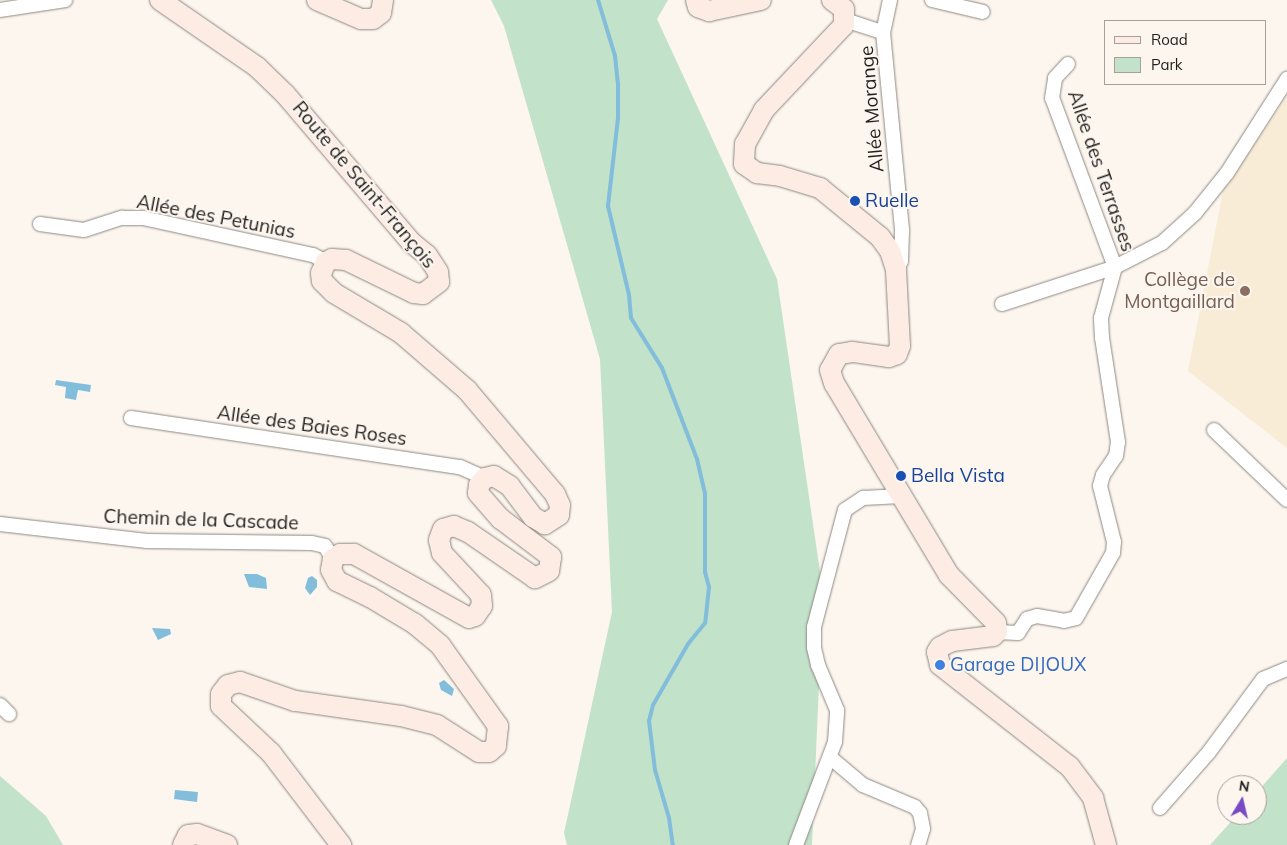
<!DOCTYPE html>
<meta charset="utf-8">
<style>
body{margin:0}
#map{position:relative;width:1287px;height:845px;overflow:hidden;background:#fcf6ef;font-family:Mulish,sans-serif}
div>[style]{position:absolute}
.education>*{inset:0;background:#f8ecd7}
.green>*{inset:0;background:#c2e2c9}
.water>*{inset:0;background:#82bddb}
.stream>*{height:4px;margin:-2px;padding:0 2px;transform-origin:2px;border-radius:2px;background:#82bddb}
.roads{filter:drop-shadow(0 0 1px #8d8881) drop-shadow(0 0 1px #8d8881)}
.street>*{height:14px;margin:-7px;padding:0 7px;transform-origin:7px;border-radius:7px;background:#fff}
.secondary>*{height:20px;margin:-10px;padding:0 10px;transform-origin:10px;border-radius:10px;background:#fdece4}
.dots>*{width:14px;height:14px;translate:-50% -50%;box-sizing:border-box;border:2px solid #fcf6ef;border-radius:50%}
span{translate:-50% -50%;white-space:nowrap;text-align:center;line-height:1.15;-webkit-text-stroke:4px #fcf6ef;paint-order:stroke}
.street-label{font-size:19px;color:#211f1c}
.transit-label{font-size:19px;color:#164399}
.left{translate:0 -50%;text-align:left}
.education-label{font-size:19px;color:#785e54}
.right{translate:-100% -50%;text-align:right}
.shop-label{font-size:19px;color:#366cbe}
.legend{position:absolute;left:1104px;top:20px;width:162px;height:65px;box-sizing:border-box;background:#fcf6ef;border:1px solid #a4a09b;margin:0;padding:6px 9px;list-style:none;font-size:15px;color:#211f1c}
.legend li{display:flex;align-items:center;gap:10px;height:25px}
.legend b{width:25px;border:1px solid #a4a09b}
.north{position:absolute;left:1217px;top:775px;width:50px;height:50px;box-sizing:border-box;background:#fcf6ef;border:1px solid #a4a09b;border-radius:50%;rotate:9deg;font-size:14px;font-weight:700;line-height:20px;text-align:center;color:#211f1c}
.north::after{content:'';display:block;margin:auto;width:18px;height:22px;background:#764bc3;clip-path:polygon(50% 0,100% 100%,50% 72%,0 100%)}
</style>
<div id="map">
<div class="education">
<i style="clip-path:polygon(1287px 96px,1287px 448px,1188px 371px,1223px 191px)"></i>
</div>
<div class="green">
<i style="clip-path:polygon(491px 0,668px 0,657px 19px,777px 279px,823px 592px,812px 845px,567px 845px,564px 833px,612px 612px,600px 359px,504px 26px)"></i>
<i style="clip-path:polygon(1287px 758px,1287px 845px,1210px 845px,1237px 815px,1257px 815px,1257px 792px)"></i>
<i style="clip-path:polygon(0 776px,46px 816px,63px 845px,0 845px)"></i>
</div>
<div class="water">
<i style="clip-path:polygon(56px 380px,91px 385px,90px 392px,78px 390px,76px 400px,65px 398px,66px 387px,55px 385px)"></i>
<i style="clip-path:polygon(244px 574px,257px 574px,266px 578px,267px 589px,249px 587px)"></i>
<i style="clip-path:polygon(312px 576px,317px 580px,317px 587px,310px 595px,305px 588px,308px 578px)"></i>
<i style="clip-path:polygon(152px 628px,170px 629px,171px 634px,158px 640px)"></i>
<i style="clip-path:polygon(444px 680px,454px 689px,452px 696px,441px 690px,439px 683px)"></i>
<i style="clip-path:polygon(175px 790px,198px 792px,197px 802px,174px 799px)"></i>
</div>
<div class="stream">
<i style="left:598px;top:0;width:59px;rotate:73.1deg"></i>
<i style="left:615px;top:56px;width:27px;rotate:84deg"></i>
<i style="left:618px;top:83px;width:35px;rotate:90deg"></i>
<i style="left:618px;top:118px;width:89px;rotate:96.5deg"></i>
<i style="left:608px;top:206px;width:91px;rotate:76.7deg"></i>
<i style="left:629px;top:295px;width:23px;rotate:85deg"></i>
<i style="left:631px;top:318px;width:59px;rotate:58.2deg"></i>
<i style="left:662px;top:368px;width:97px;rotate:69deg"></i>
<i style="left:697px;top:459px;width:35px;rotate:77deg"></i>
<i style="left:705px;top:493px;width:79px;rotate:90deg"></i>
<i style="left:705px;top:572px;width:16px;rotate:75deg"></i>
<i style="left:709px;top:587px;width:36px;rotate:96deg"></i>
<i style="left:705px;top:623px;width:27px;rotate:129deg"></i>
<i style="left:688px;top:644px;width:70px;rotate:119.8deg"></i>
<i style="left:653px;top:705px;width:16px;rotate:104deg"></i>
<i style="left:649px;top:721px;width:49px;rotate:83deg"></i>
<i style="left:655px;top:770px;width:50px;rotate:73.7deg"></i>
<i style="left:669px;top:818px;width:27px;rotate:82deg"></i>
</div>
<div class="roads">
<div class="street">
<i style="left:890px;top:0;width:33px;rotate:102deg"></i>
<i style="left:883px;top:32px;width:200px;rotate:84.5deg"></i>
<i style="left:902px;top:231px;width:30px;rotate:92deg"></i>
<i style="left:901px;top:261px;width:10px;rotate:119deg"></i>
<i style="left:932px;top:0;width:52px;rotate:13.2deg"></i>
<i style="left:0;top:10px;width:66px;rotate:-8.7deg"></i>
<i style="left:845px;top:20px;width:40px;rotate:18deg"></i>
<i style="left:40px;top:224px;width:44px;rotate:7.8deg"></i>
<i style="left:84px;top:230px;width:40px;rotate:-18deg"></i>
<i style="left:122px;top:218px;width:21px"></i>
<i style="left:143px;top:218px;width:174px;rotate:12.3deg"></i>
<i style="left:313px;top:255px;width:15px;rotate:28deg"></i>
<i style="left:1002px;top:304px;width:119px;rotate:-18.1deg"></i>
<i style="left:1115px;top:267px;width:53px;rotate:-27.1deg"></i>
<i style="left:1162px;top:243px;width:45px;rotate:-42.3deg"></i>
<i style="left:1195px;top:213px;width:51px;rotate:-51.3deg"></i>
<i style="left:1227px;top:173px;width:112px;rotate:-57.4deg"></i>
<i style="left:131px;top:418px;width:333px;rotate:8.5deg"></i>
<i style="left:460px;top:467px;width:27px;rotate:24deg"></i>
<i style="left:1214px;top:430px;width:101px;rotate:43.8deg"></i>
<i style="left:0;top:524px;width:148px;rotate:6.6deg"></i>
<i style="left:147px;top:541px;width:165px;rotate:0.7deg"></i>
<i style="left:312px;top:543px;width:13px;rotate:13deg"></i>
<i style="left:325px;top:546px;width:15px;rotate:58deg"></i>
<i style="left:997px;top:632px;width:21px;rotate:3deg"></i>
<i style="left:1018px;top:633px;width:17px;rotate:-57deg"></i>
<i style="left:1027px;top:619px;width:10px;rotate:-17deg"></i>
<i style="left:1037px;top:616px;width:27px;rotate:10deg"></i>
<i style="left:1064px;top:621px;width:12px;rotate:-14deg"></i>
<i style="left:1076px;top:618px;width:75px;rotate:-60.4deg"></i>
<i style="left:1113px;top:553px;width:11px;rotate:-85deg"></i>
<i style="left:1114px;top:542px;width:58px;rotate:-104deg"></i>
<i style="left:1100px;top:486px;width:11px;rotate:-75deg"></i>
<i style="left:1103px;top:475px;width:23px;rotate:-56deg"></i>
<i style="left:1116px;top:456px;width:14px;rotate:-82deg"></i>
<i style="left:1118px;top:442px;width:105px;rotate:-98.7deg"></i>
<i style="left:1102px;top:338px;width:20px;rotate:-93deg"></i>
<i style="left:1101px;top:318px;width:53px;rotate:-74.6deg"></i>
<i style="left:1115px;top:267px;width:180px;rotate:-110.4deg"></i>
<i style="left:1052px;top:98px;width:20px;rotate:-81deg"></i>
<i style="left:1055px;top:78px;width:19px;rotate:-47deg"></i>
<i style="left:0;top:705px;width:13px;rotate:45deg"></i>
<i style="left:831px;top:758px;width:42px;rotate:40.2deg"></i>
<i style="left:863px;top:785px;width:56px;rotate:22.9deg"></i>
<i style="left:915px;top:807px;width:8px;rotate:50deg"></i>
<i style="left:920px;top:813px;width:16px;rotate:79deg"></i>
<i style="left:923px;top:829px;width:17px;rotate:107deg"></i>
<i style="left:1160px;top:808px;width:74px;rotate:-48.8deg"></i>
<i style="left:1209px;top:752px;width:91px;rotate:-53.5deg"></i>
<i style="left:1263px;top:679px;width:26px;rotate:-23deg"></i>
<i style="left:796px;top:845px;width:110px;rotate:-69.3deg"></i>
<i style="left:835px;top:742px;width:32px;rotate:-86deg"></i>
<i style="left:837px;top:710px;width:49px;rotate:-112.9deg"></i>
<i style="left:818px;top:665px;width:18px;rotate:-103deg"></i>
<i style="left:814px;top:647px;width:20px;rotate:-90deg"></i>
<i style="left:814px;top:627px;width:121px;rotate:-75.2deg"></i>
<i style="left:845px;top:510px;width:22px;rotate:-34deg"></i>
<i style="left:863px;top:498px;width:38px;rotate:-3deg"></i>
</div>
<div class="secondary">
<i style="left:160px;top:0;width:118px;rotate:34.6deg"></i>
<i style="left:257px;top:67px;width:39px;rotate:44deg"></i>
<i style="left:285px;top:94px;width:196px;rotate:49.6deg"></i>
<i style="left:412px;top:243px;width:19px;rotate:39deg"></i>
<i style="left:427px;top:255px;width:20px;rotate:57deg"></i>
<i style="left:438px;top:272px;width:10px;rotate:84deg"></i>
<i style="left:439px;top:282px;width:20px;rotate:143deg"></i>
<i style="left:423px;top:294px;width:9px;rotate:-174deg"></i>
<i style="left:414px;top:293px;width:76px;rotate:-154.1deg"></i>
<i style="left:346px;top:260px;width:14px;rotate:-176deg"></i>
<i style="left:332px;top:259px;width:7px;rotate:153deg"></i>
<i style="left:326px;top:262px;width:12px;rotate:114deg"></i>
<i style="left:321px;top:273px;width:8px;rotate:83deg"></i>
<i style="left:322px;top:281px;width:17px;rotate:45deg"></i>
<i style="left:334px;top:293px;width:78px;rotate:30.8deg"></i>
<i style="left:401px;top:333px;width:87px;rotate:40.8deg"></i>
<i style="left:467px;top:390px;width:136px;rotate:49.8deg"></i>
<i style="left:555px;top:494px;width:12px;rotate:66deg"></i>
<i style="left:560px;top:505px;width:10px;rotate:96deg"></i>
<i style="left:559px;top:515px;width:17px;rotate:147deg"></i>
<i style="left:545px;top:524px;width:14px;rotate:-150deg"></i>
<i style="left:533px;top:517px;width:39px;rotate:-127deg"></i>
<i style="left:510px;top:486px;width:19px;rotate:-148deg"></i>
<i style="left:494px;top:476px;width:9px;rotate:167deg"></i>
<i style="left:485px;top:478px;width:9px;rotate:131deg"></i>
<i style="left:479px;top:485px;width:8px;rotate:97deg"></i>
<i style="left:478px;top:493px;width:35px;rotate:49deg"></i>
<i style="left:501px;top:519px;width:63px;rotate:37.2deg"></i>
<i style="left:551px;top:557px;width:14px;rotate:98deg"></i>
<i style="left:549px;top:571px;width:16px;rotate:153deg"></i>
<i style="left:535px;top:578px;width:81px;rotate:-145.5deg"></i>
<i style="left:468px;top:532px;width:15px;rotate:-157deg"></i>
<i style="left:454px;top:526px;width:11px;rotate:165deg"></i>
<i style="left:443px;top:529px;width:12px;rotate:110deg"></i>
<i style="left:439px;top:540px;width:13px;rotate:77deg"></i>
<i style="left:442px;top:553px;width:57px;rotate:47.1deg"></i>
<i style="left:481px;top:595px;width:11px;rotate:85deg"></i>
<i style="left:482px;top:606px;width:12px;rotate:125deg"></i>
<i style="left:475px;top:616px;width:6px;rotate:162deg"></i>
<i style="left:469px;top:618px;width:132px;rotate:-150.9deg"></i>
<i style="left:354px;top:554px;width:14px;rotate:180deg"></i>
<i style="left:340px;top:554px;width:9px;rotate:144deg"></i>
<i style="left:333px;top:559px;width:11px;rotate:100deg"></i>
<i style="left:331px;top:570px;width:13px;rotate:61deg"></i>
<i style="left:337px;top:581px;width:37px;rotate:26deg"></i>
<i style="left:370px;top:597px;width:52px;rotate:31deg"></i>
<i style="left:415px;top:624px;width:33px;rotate:40deg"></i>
<i style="left:440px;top:645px;width:100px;rotate:54.4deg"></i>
<i style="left:498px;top:726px;width:20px;rotate:96deg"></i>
<i style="left:496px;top:746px;width:9px;rotate:139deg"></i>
<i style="left:489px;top:752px;width:10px;rotate:180deg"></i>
<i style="left:479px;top:752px;width:50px;rotate:-147.3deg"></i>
<i style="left:437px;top:725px;width:37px;rotate:-166deg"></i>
<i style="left:401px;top:716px;width:107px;rotate:-171.9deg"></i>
<i style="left:295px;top:701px;width:58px;rotate:-160.9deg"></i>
<i style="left:240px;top:682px;width:12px;rotate:166deg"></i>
<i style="left:228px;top:685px;width:11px;rotate:128deg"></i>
<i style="left:221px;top:694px;width:12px;rotate:90deg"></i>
<i style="left:221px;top:706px;width:69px;rotate:43.2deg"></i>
<i style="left:271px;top:753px;width:116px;rotate:52.7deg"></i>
<i style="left:317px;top:0;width:48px;rotate:23.4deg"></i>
<i style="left:361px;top:19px;width:12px"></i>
<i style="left:373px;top:19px;width:10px;rotate:-37deg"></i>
<i style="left:381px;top:13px;width:13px;rotate:-81deg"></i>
<i style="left:696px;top:0;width:7px;rotate:74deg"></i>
<i style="left:698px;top:7px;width:12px;rotate:20deg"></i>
<i style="left:709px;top:11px;width:53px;rotate:-11.9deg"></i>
<i style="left:832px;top:0;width:15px;rotate:37deg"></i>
<i style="left:844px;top:9px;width:16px;rotate:90deg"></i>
<i style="left:844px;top:25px;width:117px;rotate:133.3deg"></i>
<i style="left:764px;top:110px;width:39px;rotate:119deg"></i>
<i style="left:745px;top:144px;width:20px;rotate:93deg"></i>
<i style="left:744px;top:164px;width:16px;rotate:35deg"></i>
<i style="left:757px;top:173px;width:23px;rotate:7deg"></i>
<i style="left:780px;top:176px;width:42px;rotate:16.7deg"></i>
<i style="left:820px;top:188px;width:77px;rotate:39.2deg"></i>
<i style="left:880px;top:237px;width:17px;rotate:54deg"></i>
<i style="left:890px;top:251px;width:20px;rotate:72deg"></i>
<i style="left:896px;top:270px;width:76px;rotate:87deg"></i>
<i style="left:900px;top:346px;width:9px;rotate:111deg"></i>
<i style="left:897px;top:354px;width:9px;rotate:159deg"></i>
<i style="left:889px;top:357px;width:37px;rotate:-172deg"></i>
<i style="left:852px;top:352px;width:13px;rotate:171deg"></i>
<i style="left:839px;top:354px;width:18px;rotate:119deg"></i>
<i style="left:830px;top:370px;width:14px;rotate:73deg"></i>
<i style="left:834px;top:383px;width:224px;rotate:59.1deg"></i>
<i style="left:949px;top:575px;width:67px;rotate:45.6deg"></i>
<i style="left:996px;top:623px;width:9px;rotate:84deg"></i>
<i style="left:997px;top:632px;width:6px;rotate:135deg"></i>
<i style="left:993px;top:636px;width:41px;rotate:173deg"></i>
<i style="left:952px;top:641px;width:13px;rotate:153deg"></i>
<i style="left:940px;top:647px;width:6px;rotate:121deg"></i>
<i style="left:937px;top:652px;width:13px;rotate:77deg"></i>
<i style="left:940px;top:665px;width:165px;rotate:38.1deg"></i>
<i style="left:1070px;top:767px;width:39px;rotate:53deg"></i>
<i style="left:1093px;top:798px;width:49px;rotate:74.5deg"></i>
<i style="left:183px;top:845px;width:11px;rotate:-63deg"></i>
<i style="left:188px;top:835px;width:9px;rotate:-6deg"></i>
<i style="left:197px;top:834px;width:32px;rotate:20deg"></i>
</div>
</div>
<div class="dots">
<i style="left:855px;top:201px;background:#1a4fb4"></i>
<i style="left:1245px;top:291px;background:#8d6e63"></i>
<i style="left:901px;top:476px;background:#1a4fb4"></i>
<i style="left:940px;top:665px;background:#3f7fe0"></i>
</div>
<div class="street-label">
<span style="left:872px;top:109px;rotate:-95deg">Allée Morange</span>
<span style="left:1101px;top:171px;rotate:71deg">Allée des Terrasses</span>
<span style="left:364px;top:185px;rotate:50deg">Route de Saint-François</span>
<span style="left:216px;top:217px;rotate:11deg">Allée des Petunias</span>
<span style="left:312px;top:426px;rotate:8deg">Allée des Baies Roses</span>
<span style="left:201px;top:520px;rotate:2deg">Chemin de la Cascade</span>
</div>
<div class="transit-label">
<span class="left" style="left:865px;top:201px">Ruelle</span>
<span class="left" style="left:911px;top:476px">Bella Vista</span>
</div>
<div class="education-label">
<span class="right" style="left:1235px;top:291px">Collège de<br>Montgaillard</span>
</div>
<div class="shop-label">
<span class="left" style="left:950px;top:665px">Garage DIJOUX</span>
</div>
<ul class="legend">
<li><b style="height:6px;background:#fdece4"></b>Road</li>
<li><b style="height:14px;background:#c2e2c9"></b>Park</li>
</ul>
<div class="north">N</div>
</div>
